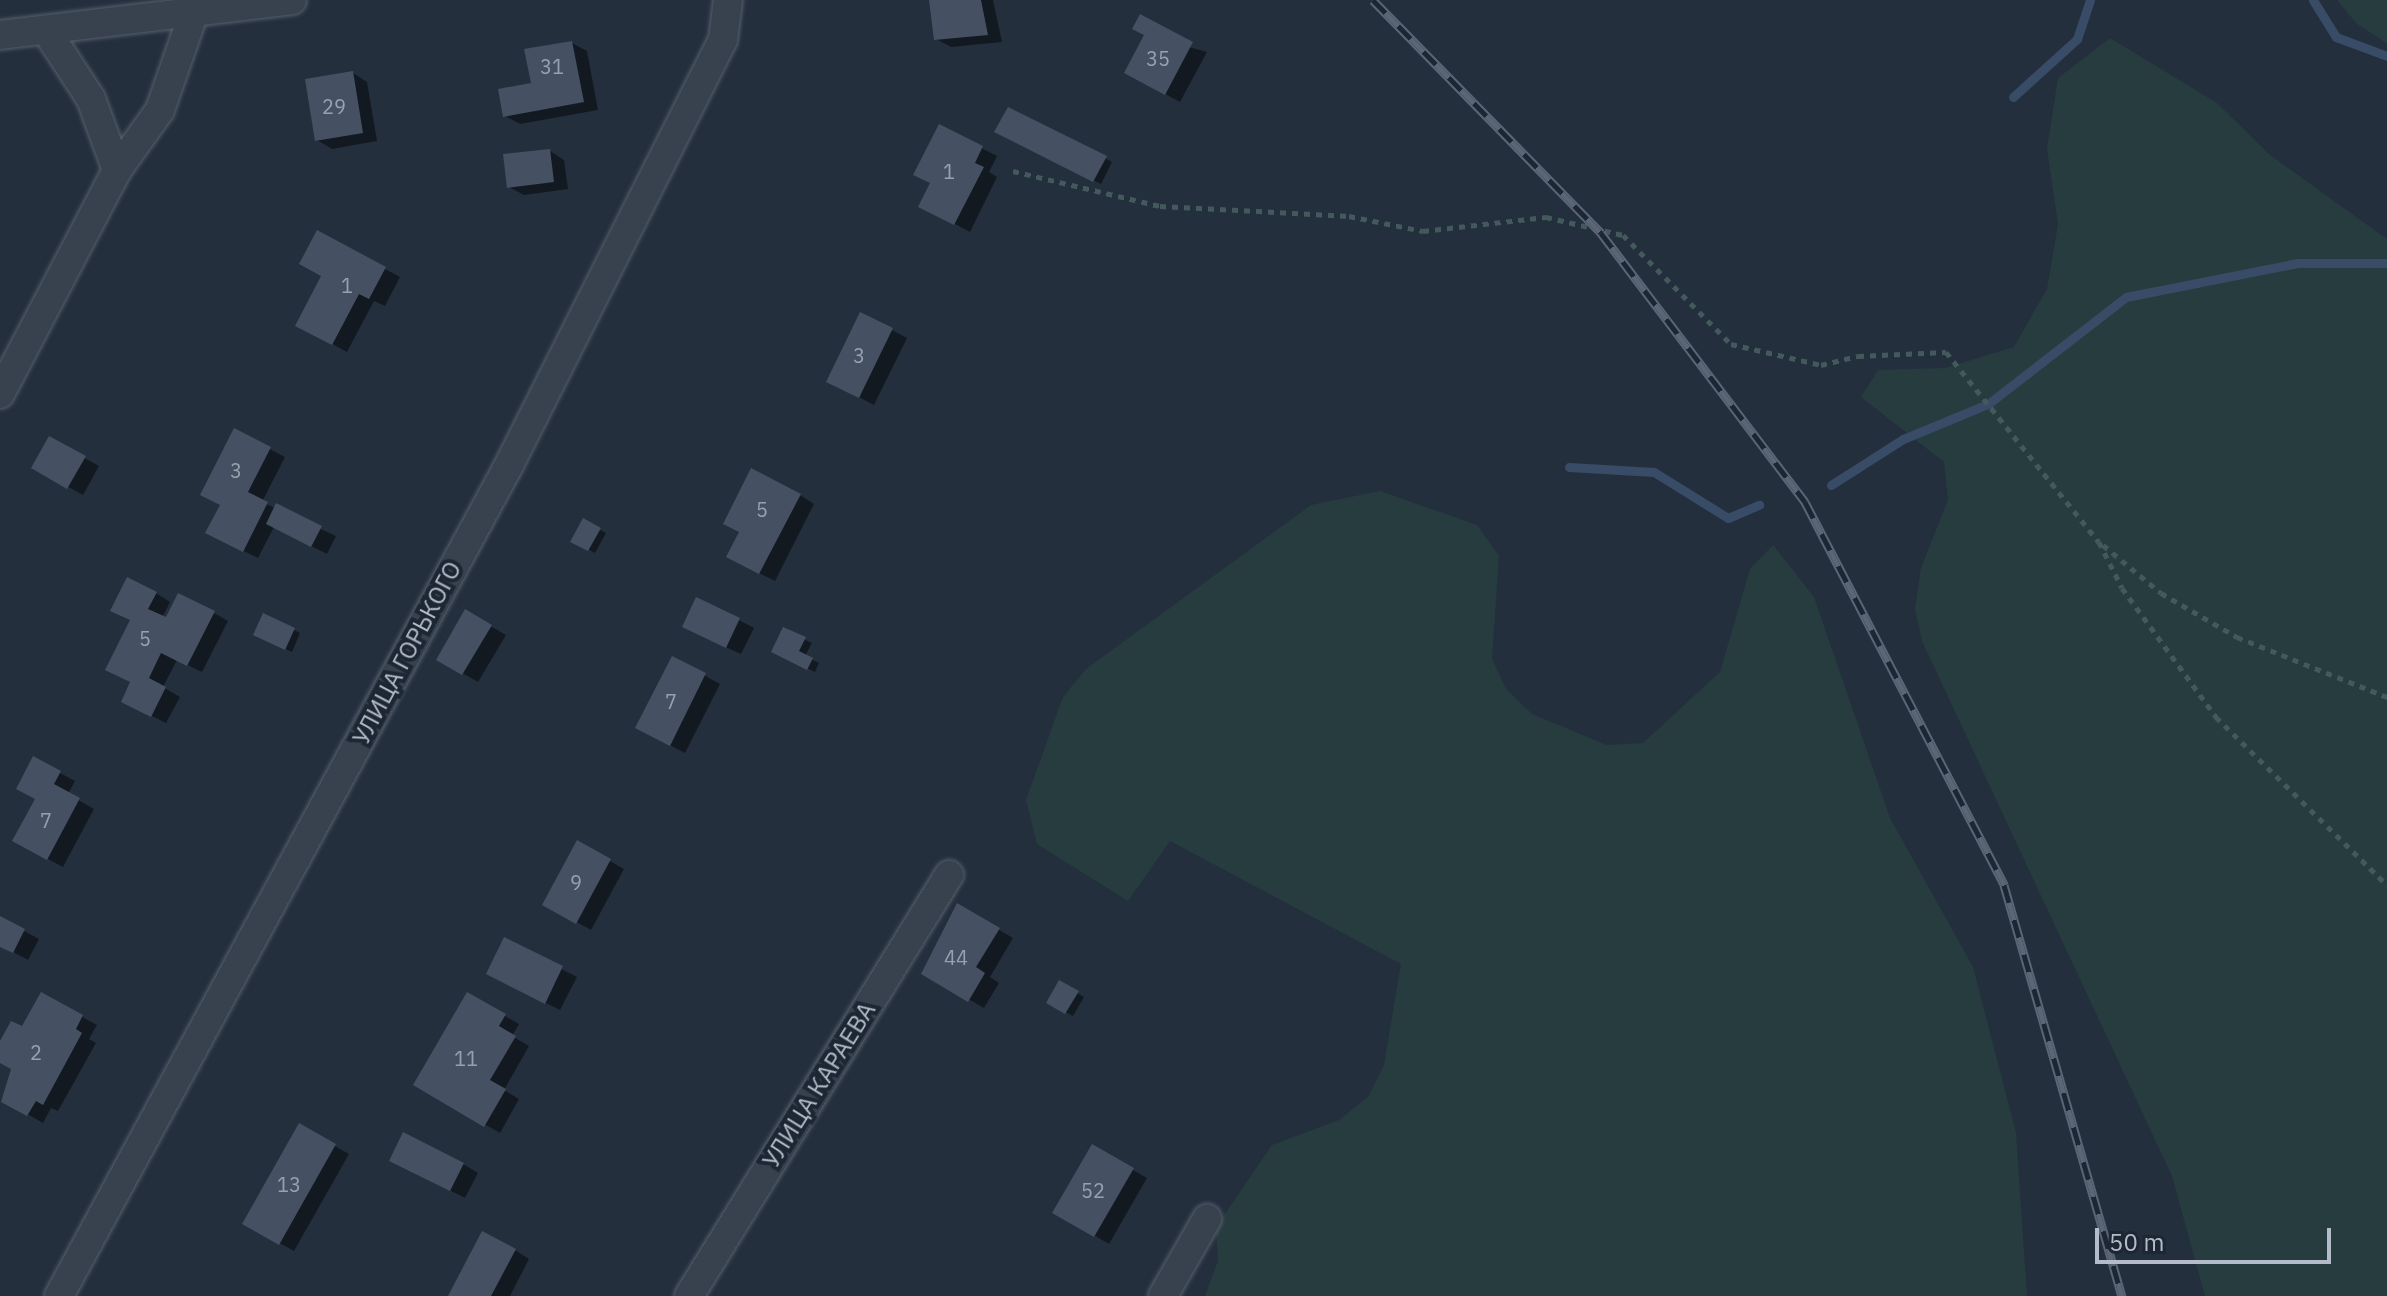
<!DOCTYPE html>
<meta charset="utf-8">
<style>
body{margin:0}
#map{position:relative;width:2387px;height:1296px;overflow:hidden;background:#242f3e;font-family:"IBM Plex Sans",sans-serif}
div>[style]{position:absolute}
.green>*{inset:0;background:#263c3f}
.shadow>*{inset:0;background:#0007}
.stream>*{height:9px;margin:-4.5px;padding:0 4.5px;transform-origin:4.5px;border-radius:4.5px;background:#394c67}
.building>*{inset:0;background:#455162}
.path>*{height:5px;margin-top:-2.5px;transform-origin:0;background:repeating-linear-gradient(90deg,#44595c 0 6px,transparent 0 12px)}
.roads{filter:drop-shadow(0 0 2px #565f6c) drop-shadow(0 0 2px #565f6c)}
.street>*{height:28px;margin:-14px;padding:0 14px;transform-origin:14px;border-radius:14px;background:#38414e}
.rail>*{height:9px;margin-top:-4.5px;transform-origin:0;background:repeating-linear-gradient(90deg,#1d2633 0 18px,#5a6575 0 36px);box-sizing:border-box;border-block:2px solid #5a6575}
span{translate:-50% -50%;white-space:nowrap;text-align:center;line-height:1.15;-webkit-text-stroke:8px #1d2633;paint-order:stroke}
.number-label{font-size:20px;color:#98a1af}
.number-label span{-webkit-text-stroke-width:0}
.street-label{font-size:24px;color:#b4bcc9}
.scale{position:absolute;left:2095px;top:1228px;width:236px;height:36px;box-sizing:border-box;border:4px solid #b4bcc9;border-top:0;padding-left:10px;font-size:24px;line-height:28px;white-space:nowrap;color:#b4bcc9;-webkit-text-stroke:6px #1d2633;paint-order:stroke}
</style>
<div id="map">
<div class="green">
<i style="clip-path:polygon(2337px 0,2387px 0,2387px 43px,2357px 24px)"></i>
<i style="clip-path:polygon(2110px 38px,2217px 103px,2270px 155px,2387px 239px,2387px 1296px,2205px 1296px,2172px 1176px,1922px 641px,1915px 609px,1921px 568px,1948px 500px,1944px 462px,1861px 397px,1878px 370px,1945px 368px,2014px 347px,2047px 289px,2058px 224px,2047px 149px,2058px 78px)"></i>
<i style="clip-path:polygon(1380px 491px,1477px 525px,1499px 556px,1492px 659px,1506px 689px,1532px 714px,1607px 745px,1643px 743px,1720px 672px,1750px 569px,1773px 545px,1814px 597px,1890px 818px,1973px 967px,2016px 1133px,2027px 1296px,1205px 1296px,1218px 1261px,1216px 1227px,1272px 1145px,1339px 1120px,1368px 1097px,1384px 1065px,1401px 964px,1170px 841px,1128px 901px,1037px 844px,1026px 800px,1063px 697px,1086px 669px,1311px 505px)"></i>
</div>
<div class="shadow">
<i style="clip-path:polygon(931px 0,993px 0,1002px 42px,951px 47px,936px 39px)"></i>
<i style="clip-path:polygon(1146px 35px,1207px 52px,1180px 102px,1141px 81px)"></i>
<i style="clip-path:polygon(572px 43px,587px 51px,598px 110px,520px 124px,505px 116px)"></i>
<i style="clip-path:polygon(353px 73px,367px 82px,377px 141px,332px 149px,317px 140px)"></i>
<i style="clip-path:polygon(940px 127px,997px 156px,989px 172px,997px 177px,970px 232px,936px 214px)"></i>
<i style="clip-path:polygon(1012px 140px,1080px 145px,1112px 162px,1101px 184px)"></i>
<i style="clip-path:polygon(550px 151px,564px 160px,568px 189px,524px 195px,509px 187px)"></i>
<i style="clip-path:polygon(318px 233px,400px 277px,385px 306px,374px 301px,347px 352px,312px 333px,324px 276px)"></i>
<i style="clip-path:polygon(861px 314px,907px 338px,874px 405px,843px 389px)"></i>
<i style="clip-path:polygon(235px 431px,285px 457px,262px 502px,336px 536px,327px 554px,274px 527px,258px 558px,223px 541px)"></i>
<i style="clip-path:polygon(50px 439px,99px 466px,83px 495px,34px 468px)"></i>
<i style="clip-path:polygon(800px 495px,814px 504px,775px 581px,743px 565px,741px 532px)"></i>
<i style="clip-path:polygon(584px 521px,606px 533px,595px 553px,573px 541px)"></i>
<i style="clip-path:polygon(156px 593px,170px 602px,162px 618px,214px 613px,228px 621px,202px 672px,177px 660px,163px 687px,180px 697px,166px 723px,138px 709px,132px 683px,107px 669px)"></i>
<i style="clip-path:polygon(466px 612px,506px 635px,478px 682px,438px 659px)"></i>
<i style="clip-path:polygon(739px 620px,754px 628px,741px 654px,699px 635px)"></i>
<i style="clip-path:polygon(294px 630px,300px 633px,292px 652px,262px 638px)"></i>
<i style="clip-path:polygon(784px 630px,812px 643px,805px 656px,819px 663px,815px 672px,780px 655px)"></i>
<i style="clip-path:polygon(673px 658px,720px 684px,685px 753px,652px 736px)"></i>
<i style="clip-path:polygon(34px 759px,75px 781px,68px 794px,94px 809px,63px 867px,29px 849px,37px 799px)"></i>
<i style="clip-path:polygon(578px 843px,624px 869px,591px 930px,544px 904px)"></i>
<i style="clip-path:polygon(958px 906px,1013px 938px,990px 977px,999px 983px,984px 1008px,923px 973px)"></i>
<i style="clip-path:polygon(0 918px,39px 939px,28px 960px,0 945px)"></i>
<i style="clip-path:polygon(505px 940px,577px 977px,560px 1010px,503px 982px)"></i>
<i style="clip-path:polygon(1060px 983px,1084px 997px,1073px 1016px,1048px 1002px)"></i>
<i style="clip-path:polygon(42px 995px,97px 1025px,89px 1039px,96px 1043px,58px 1111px,51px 1108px,43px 1123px,4px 1101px,13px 1068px,0 1061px,0 1046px,23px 1029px)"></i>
<i style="clip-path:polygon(468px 995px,519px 1024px,512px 1036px,529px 1046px,504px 1090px,519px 1099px,500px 1133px,416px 1085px)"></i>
<i style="clip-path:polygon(299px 1126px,349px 1154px,294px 1251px,245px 1224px)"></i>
<i style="clip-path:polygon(1093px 1147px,1147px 1178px,1109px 1244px,1055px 1212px)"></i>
<i style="clip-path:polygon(463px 1164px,478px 1173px,465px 1198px,406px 1168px)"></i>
<i style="clip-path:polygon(515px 1250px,529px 1259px,510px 1296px,451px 1296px)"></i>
</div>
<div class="stream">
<i style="left:2313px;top:0;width:44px;rotate:58.1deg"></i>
<i style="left:2336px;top:37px;width:54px;rotate:20.4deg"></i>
<i style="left:2013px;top:97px;width:86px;rotate:-42.2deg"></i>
<i style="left:2077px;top:39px;width:41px;rotate:-71.6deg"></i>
<i style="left:1569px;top:467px;width:85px;rotate:3.4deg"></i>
<i style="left:1654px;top:472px;width:87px;rotate:31.9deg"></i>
<i style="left:1728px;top:518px;width:34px;rotate:-23deg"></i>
<i style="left:1831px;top:485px;width:85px;rotate:-32.6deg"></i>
<i style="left:1903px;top:439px;width:92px;rotate:-22.4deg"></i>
<i style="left:1988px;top:404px;width:175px;rotate:-37.8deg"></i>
<i style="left:2126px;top:297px;width:175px;rotate:-11.2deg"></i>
<i style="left:2298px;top:263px;width:89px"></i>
</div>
<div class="building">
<i style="clip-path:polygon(929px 0,981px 0,988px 35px,934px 40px)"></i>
<i style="clip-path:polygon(1140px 14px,1193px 42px,1165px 95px,1124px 73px,1144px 35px,1132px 29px)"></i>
<i style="clip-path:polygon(572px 41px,584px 102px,503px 117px,498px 89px,531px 83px,524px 49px)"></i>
<i style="clip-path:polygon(353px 71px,363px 133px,315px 141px,305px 79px)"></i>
<i style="clip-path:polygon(1008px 107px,1107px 156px,1093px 182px,994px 132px)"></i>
<i style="clip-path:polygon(939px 124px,983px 146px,975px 163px,984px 167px,954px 225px,918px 207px,930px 183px,913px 175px)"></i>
<i style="clip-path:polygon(550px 149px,554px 182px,507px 188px,503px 154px)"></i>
<i style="clip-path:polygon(317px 230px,386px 267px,369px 299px,359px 294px,332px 345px,295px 326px,321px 276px,299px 264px)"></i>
<i style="clip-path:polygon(860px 312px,893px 328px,859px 398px,826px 382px)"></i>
<i style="clip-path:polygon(234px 428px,271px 447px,248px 492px,268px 502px,243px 552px,205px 533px,220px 505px,200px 495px)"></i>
<i style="clip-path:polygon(49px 436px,86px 456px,67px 489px,31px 468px)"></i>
<i style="clip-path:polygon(751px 468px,801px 494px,759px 574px,726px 557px,739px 532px,723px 524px)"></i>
<i style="clip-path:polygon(276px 503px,322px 526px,311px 547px,266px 524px)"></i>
<i style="clip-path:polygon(583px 518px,601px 528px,588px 551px,570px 542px)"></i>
<i style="clip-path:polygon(127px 577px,157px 592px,148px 609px,166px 617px,178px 593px,215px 611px,187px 666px,161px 653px,149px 678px,166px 687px,151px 717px,121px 702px,130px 682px,105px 670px,130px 620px,110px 611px)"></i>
<i style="clip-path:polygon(696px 597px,740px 618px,726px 648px,682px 627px)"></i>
<i style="clip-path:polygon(465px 609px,492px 625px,462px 675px,436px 660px)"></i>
<i style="clip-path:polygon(263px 613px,295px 628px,285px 650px,253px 635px)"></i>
<i style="clip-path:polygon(783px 627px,806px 637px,799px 651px,813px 658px,807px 670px,771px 652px)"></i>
<i style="clip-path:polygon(672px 656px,706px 673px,670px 746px,635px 728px)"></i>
<i style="clip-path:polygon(33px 756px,61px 771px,54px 784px,80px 798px,47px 860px,12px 841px,35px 799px,16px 789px)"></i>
<i style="clip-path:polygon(577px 840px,611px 859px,576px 924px,542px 905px)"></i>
<i style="clip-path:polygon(957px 903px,1000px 928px,976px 967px,985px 973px,968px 1002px,921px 974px)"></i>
<i style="clip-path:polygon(0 916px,25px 929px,13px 953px,0 947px)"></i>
<i style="clip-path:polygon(504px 937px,563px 966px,545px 1004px,486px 974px)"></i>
<i style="clip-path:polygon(1059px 980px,1079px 991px,1065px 1014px,1046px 1003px)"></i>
<i style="clip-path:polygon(41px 992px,83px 1015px,76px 1029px,82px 1033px,43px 1105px,36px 1101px,27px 1116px,1px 1102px,11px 1069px,0 1063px,0 1041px,11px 1021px,22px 1026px)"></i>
<i style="clip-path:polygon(467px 992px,506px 1014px,499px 1026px,516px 1036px,490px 1080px,506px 1089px,484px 1127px,413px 1085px)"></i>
<i style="clip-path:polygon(299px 1123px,336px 1144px,279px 1245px,242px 1224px)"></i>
<i style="clip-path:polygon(403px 1132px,464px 1163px,450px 1191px,389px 1161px)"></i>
<i style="clip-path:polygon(1092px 1144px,1134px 1168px,1094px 1237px,1052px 1213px)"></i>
<i style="clip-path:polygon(482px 1231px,516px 1249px,491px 1296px,448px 1296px)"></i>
</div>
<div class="path">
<i style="left:1013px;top:171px;width:151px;rotate:13.4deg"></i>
<i style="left:1160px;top:206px;width:189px;rotate:3deg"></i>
<i style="left:1349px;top:216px;width:76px;rotate:11.5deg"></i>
<i style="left:1423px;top:231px;width:124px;rotate:-6.5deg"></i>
<i style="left:1546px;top:217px;width:79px;rotate:13.2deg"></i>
<i style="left:1623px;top:235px;width:153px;rotate:45.3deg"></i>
<i style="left:1731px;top:344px;width:92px;rotate:13.1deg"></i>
<i style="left:1821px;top:365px;width:38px;rotate:-14deg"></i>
<i style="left:1858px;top:356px;width:88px;rotate:-2.6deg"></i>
<i style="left:1946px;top:352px;width:244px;rotate:51.2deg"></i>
<i style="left:2099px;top:542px;width:51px;rotate:63.4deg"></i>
<i style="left:2122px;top:588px;width:160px;rotate:53.9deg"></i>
<i style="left:2216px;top:717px;width:240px;rotate:44.5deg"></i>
<i style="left:2103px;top:545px;width:75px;rotate:39.6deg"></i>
<i style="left:2161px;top:593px;width:88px;rotate:30.1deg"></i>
<i style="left:2237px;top:637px;width:162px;rotate:21.8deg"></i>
</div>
<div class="roads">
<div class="street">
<i style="left:46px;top:30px;width:82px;rotate:56.9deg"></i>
<i style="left:91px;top:99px;width:76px;rotate:69.9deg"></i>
<i style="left:0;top:35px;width:294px;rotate:-6.8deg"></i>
<i style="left:0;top:394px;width:253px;rotate:-62.4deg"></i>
<i style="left:117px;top:170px;width:74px;rotate:-54.4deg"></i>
<i style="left:160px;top:110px;width:101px;rotate:-70.8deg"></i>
<i style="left:59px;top:1296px;width:945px;rotate:-61.56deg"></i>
<i style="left:509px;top:465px;width:476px;rotate:-63.3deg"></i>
<i style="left:723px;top:40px;width:40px;rotate:-82.9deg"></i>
<i style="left:689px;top:1296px;width:495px;rotate:-58.3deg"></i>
<i style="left:1163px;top:1296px;width:89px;rotate:-60.3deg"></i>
</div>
</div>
<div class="rail">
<i style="left:1373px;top:0;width:326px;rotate:45.6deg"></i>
<i style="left:1601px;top:233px;width:338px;rotate:52.8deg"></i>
<i style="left:1805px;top:502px;width:432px;rotate:62.5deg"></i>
<i style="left:2004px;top:885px;width:428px;rotate:74deg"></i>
</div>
<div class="number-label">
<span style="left:1158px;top:58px">35</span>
<span style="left:552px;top:66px">31</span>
<span style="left:334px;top:106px">29</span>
<span style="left:949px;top:171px">1</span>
<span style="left:347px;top:285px">1</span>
<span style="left:859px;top:355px">3</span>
<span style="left:236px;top:470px">3</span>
<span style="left:762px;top:509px">5</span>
<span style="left:145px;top:638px">5</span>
<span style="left:671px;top:701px">7</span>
<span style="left:46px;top:820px">7</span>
<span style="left:576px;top:882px">9</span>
<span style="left:956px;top:957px">44</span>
<span style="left:36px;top:1052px">2</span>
<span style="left:466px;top:1058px">11</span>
<span style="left:289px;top:1184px">13</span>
<span style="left:1093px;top:1190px">52</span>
</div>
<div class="street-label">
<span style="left:407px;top:653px;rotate:-62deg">УЛИЦА ГОРЬКОГО</span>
<span style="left:819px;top:1085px;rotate:-58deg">УЛИЦА КАРАЕВА</span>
</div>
<div class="scale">50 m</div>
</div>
